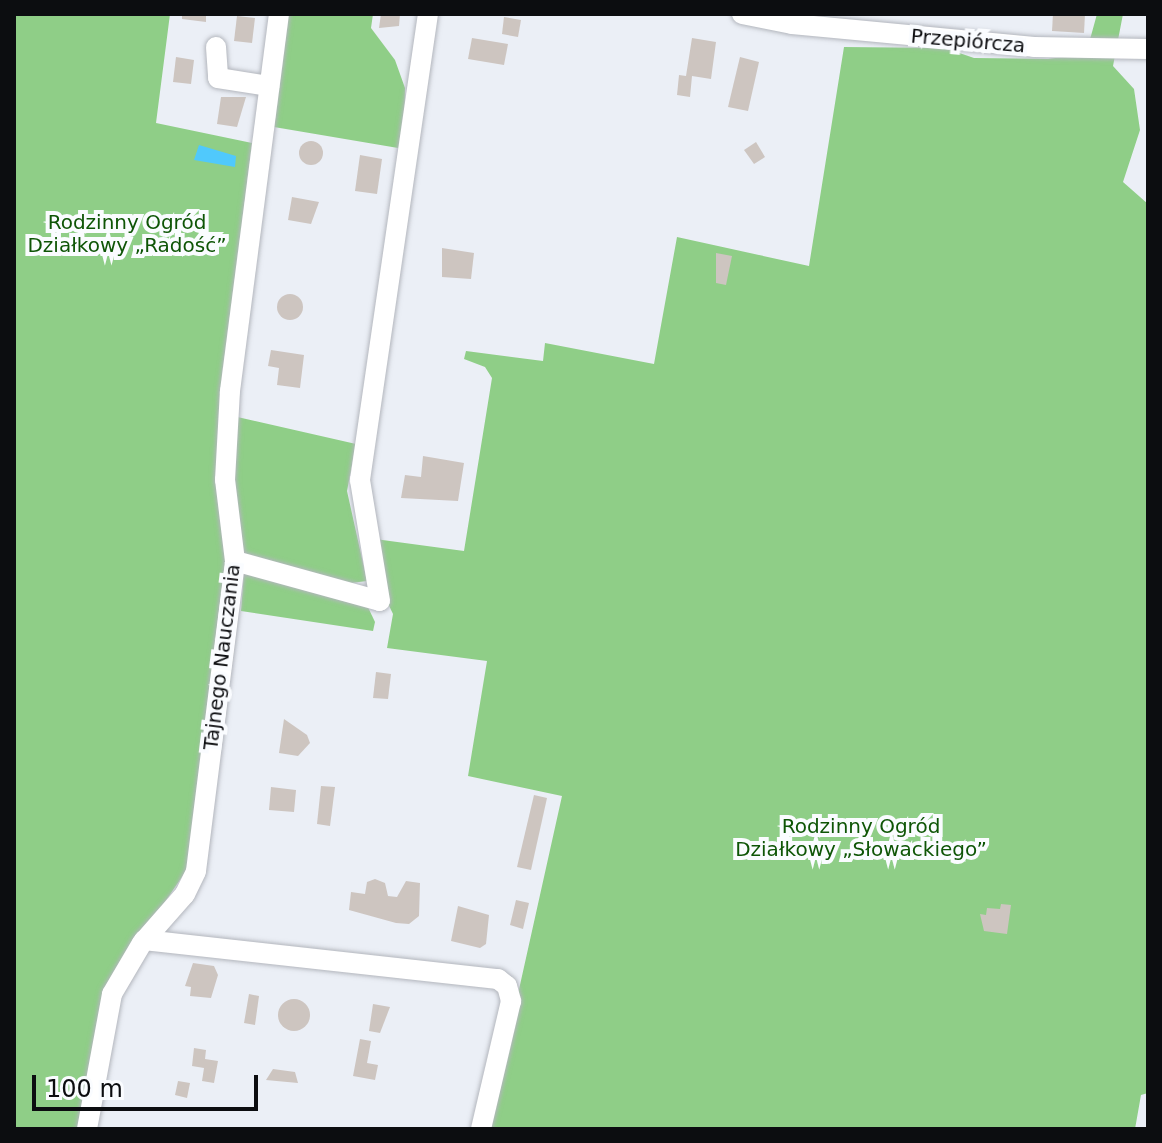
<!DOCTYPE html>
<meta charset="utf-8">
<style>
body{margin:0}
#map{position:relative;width:1162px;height:1143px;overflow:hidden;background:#ebeff6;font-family:"DejaVu Sans",sans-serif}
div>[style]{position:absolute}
.green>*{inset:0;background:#8fce87}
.water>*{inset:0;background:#50c9fc}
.building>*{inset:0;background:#cdc5c0}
.round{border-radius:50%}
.roads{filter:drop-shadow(0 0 2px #b3b6bd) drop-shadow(0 0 2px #b3b6bd)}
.minor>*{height:20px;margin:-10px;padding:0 10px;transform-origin:10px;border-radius:10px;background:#fff}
span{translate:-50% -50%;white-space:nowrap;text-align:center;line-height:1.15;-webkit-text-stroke:8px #fafcff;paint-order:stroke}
.street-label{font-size:20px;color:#0c0d10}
.park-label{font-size:20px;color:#0e5506}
.frame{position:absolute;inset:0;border:16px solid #0c0d10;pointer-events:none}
.scale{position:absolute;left:32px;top:1075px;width:226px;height:36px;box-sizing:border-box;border:4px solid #0c0d10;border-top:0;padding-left:10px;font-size:24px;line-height:28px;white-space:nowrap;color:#0c0d10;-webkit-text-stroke:6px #fafcff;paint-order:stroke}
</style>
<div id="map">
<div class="green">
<i style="clip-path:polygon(14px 14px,170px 14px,156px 123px,252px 143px,221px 399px,226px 573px,188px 868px,103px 993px,81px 1129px,14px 1129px)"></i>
<i style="clip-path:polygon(287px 14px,373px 14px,371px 28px,395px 60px,405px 88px,404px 149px,274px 127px)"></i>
<i style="clip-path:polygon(1097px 14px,1123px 14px,1113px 66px,1134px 89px,1140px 130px,1123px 182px,1148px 204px,1148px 1093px,1141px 1095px,1135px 1129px,488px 1129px,562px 796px,468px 776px,487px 661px,387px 648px,393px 614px,383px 593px,375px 539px,464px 551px,492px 378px,485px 367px,464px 359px,466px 351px,543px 361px,545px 343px,654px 364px,677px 237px,809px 266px,844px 47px,945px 48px,974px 58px,1048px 59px,1086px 54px)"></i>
<i style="clip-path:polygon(233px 416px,356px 444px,347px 491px,367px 581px,343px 584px,243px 557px,233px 477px)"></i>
<i style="clip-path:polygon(244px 572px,366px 603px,375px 622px,373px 631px,241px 611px)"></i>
</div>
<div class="water">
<i style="clip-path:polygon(199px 145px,236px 156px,235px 167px,194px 160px)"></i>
</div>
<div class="building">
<i style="clip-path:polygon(182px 14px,206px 14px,206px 22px,182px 19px)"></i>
<i style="clip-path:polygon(381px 14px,400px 14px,399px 26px,379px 28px)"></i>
<i style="clip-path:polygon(1053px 14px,1085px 14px,1084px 33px,1052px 31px)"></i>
<i style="clip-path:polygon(237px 16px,255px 18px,252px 43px,234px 41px)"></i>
<i style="clip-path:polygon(504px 17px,521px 20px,518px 37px,502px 34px)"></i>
<i style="clip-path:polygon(472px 38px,508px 44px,504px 65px,468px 59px)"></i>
<i style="clip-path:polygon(692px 38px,716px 42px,711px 79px,692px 76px,690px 97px,677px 95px,679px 75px,686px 76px)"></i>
<i style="clip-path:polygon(176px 57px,194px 60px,191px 84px,173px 82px)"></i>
<i style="clip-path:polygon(740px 57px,759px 62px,748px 111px,728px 107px)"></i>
<i style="clip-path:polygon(221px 97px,246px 97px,237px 127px,217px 124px)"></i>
<i class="round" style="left:299px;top:141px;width:24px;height:24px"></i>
<i style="clip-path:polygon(756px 142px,765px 157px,754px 164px,744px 150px)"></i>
<i style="clip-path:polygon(360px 155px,382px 159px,377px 194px,355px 191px)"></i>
<i style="clip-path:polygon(292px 197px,319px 202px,311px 224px,288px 220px)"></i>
<i style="clip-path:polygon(442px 248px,474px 253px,471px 279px,442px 277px)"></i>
<i style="clip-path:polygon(716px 253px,732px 256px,726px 285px,716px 283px)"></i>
<i class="round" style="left:277px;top:294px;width:26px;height:26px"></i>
<i style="clip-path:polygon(271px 350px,304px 355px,300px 388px,277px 385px,279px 368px,268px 366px)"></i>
<i style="clip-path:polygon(423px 456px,464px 463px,458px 501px,401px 498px,405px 475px,421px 477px)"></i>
<i style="clip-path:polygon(376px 672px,391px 674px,388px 699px,373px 698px)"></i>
<i style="clip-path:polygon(284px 719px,307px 735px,310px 743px,298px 756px,279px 753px)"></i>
<i style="clip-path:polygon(321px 786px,335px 787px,330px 826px,317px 824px)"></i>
<i style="clip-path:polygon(271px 787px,296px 790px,294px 812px,269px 810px)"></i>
<i style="clip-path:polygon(534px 795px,547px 798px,531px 870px,517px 867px)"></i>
<i style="clip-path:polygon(375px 879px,385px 883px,388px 896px,397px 897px,406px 881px,420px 883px,419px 916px,409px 924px,396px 923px,349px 910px,351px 892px,365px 894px,367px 882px)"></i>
<i style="clip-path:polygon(516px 900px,529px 903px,523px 929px,510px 925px)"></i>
<i style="clip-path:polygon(1001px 904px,1011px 905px,1007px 934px,984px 931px,980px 914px,986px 915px,987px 908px,1000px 909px)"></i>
<i style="clip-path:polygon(458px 906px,489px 915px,486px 944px,480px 948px,451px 941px)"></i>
<i style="clip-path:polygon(193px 963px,214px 966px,218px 975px,211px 998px,190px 996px,191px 987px,185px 986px)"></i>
<i style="clip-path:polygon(249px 994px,259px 996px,255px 1025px,244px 1023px)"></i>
<i class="round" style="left:278px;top:999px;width:32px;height:32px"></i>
<i style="clip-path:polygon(373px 1004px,390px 1007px,380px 1033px,369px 1031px)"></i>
<i style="clip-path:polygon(360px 1039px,371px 1041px,367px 1063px,378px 1065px,375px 1080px,353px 1076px)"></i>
<i style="clip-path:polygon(194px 1048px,206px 1050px,205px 1059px,218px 1061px,214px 1083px,202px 1081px,204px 1068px,192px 1066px)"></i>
<i style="clip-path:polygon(273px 1069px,295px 1072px,298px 1083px,266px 1080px)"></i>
<i style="clip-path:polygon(178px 1081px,190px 1083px,187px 1098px,175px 1095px)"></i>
</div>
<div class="roads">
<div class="minor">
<i style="left:742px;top:14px;width:51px;rotate:11.3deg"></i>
<i style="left:792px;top:24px;width:243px;rotate:5.4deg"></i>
<i style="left:1034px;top:47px;width:114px;rotate:1deg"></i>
<i style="left:216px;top:47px;width:31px;rotate:86deg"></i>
<i style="left:218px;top:78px;width:52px;rotate:8.9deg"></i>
<i style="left:235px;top:561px;width:150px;rotate:15.4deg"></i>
<i style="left:380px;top:601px;width:123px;rotate:-99.4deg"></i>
<i style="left:360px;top:480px;width:471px;rotate:-81.7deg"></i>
<i style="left:144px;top:940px;width:356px;rotate:6.3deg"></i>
<i style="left:498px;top:979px;width:11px;rotate:38deg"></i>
<i style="left:507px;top:986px;width:16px;rotate:75deg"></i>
<i style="left:511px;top:1001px;width:131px;rotate:103.2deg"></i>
<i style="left:87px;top:1129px;width:137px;rotate:-79.5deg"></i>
<i style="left:112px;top:994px;width:59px;rotate:-59.5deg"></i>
<i style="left:142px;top:943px;width:65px;rotate:-48.7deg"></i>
<i style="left:185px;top:894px;width:25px;rotate:-64deg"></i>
<i style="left:196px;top:871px;width:312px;rotate:-82.8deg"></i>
<i style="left:235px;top:561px;width:82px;rotate:-97deg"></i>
<i style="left:225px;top:480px;width:89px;rotate:-86.8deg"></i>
<i style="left:230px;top:391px;width:380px;rotate:-82.6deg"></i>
</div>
</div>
<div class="street-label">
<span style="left:968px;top:41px;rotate:5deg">Przepiórcza</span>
<span style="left:222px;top:657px;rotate:-83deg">Tajnego Nauczania</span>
</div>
<div class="park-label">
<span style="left:127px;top:234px">Rodzinny Ogród<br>Działkowy „Radość”</span>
<span style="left:861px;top:838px">Rodzinny Ogród<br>Działkowy „Słowackiego”</span>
</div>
<div class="frame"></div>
<div class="scale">100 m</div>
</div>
